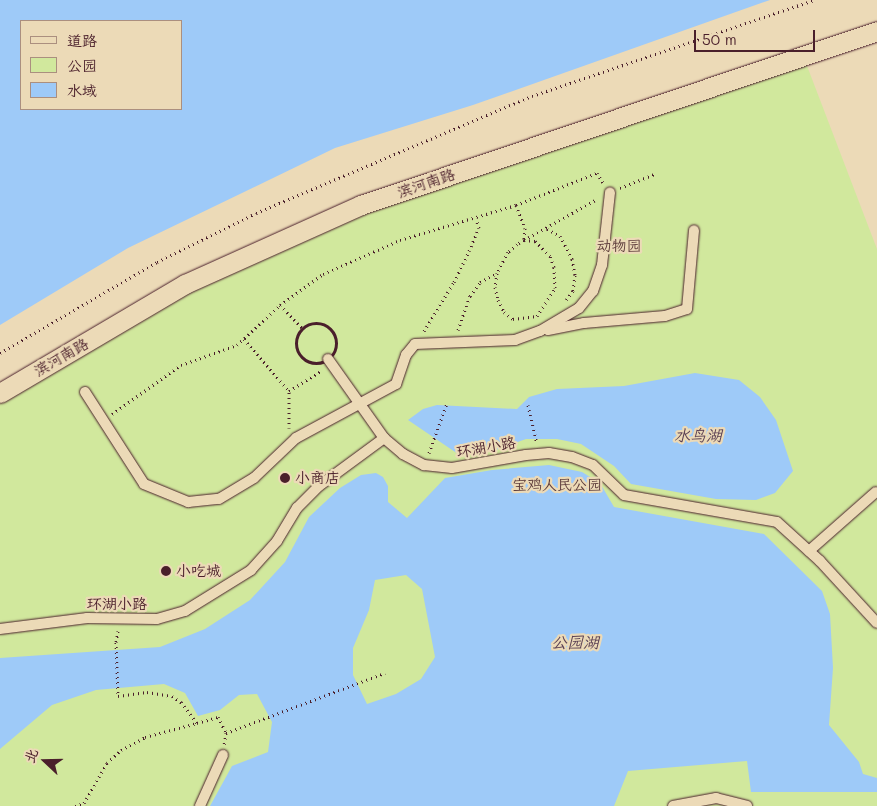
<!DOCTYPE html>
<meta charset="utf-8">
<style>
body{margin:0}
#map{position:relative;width:877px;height:806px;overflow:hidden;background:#ecdab7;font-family:Mali,"LXGW WenKai TC",sans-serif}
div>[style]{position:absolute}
.green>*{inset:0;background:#d1e89d}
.water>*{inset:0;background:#9ecaf8}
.path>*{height:3px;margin-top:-1.5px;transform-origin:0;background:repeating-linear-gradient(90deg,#4a1f2b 0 1px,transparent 0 5px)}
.path>.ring{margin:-1.5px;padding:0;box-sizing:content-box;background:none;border:3px solid #4a1f2b;border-radius:50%}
.roads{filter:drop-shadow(0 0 1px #4a1f2b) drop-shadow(0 0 1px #4a1f2b)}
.service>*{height:10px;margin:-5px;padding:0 5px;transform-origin:5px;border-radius:5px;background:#ecdab7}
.minor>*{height:19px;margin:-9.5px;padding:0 9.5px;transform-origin:9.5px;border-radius:9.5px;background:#ecdab7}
.dots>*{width:14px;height:14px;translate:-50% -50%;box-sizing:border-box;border:2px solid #ecdab7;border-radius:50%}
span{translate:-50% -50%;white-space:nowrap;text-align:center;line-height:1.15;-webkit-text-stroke:4.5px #ecdab7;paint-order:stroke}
.street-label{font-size:15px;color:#4a1f2b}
.park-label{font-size:15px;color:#5e3d3c}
.poi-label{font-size:15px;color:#4a1f2b}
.left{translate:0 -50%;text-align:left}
.water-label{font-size:16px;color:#5b4154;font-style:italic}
.legend{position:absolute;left:20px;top:20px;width:162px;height:90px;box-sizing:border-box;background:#ecdab7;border:1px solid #ab8f7f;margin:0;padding:6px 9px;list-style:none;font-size:15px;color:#4a1f2b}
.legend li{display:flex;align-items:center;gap:10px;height:25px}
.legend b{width:25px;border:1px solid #ab8f7f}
.north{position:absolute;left:20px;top:736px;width:50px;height:50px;-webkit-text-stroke:4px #ecdab7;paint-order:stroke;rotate:291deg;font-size:14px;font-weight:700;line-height:20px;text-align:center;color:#4a1f2b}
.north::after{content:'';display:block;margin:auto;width:18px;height:22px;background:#4a1f2b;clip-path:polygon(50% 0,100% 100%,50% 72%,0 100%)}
.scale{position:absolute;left:694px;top:30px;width:121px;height:22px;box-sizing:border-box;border:2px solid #4a1f2b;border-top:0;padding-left:6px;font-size:15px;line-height:18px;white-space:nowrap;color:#4a1f2b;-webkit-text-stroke:4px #ecdab7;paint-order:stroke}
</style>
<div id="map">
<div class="green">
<i style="clip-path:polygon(804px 58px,877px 249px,877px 806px,0 806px,0 401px,185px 291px,361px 214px)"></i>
</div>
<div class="water">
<i style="clip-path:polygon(evenodd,0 0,770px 0,473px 105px,335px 148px,128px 248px,0 325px,0 0,181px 21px,181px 109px,21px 109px,21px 21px,181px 21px)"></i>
<i style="clip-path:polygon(695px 373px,739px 380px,760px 397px,776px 420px,793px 471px,775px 493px,756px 500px,716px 499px,631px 484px,614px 466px,581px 444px,557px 439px,526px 439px,493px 451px,458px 454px,408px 420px,423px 409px,437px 405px,517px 409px,529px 397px,557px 389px,624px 386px)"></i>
<i style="clip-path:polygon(evenodd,549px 465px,582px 472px,600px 483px,614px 507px,764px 534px,822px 591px,830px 614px,833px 668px,829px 725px,859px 762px,863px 774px,877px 778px,877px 792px,751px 792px,747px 761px,628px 771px,614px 806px,210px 806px,232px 766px,268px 752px,272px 722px,257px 694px,239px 695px,220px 710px,198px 716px,185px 693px,164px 684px,96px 690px,52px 705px,0 749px,0 658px,160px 647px,205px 629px,250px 600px,285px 562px,309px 517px,340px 488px,361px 475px,376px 473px,383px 477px,388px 486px,388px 502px,407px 518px,445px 478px,492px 470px,549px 465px,406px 575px,422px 589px,435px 657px,421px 679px,396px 694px,367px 704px,353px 675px,353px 648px,369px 610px,375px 580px,406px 575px)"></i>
</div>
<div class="path">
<i style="left:620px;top:188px;width:38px;rotate:-22deg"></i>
<i style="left:516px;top:205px;width:25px;rotate:69deg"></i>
<i style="left:525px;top:228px;width:12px;rotate:95deg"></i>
<i style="left:524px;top:240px;width:84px;rotate:-29.3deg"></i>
<i style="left:547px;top:229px;width:15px;rotate:28deg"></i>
<i style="left:560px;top:236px;width:26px;rotate:62deg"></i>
<i style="left:572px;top:259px;width:16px;rotate:79deg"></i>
<i style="left:575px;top:275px;width:16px;rotate:97deg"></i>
<i style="left:573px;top:291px;width:11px;rotate:128deg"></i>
<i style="left:280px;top:305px;width:32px;rotate:46deg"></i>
<i class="ring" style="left:296px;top:323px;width:37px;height:37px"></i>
<i style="left:458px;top:330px;width:36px;rotate:-71deg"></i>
<i style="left:470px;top:296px;width:17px;rotate:-54deg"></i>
<i style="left:480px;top:282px;width:19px;rotate:-28deg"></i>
<i style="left:497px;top:273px;width:14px;rotate:98deg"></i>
<i style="left:495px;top:287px;width:13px;rotate:77deg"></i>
<i style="left:498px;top:300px;width:13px;rotate:63deg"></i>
<i style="left:504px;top:312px;width:11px;rotate:38deg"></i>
<i style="left:513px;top:319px;width:24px;rotate:-7deg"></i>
<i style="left:537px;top:316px;width:33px;rotate:-57deg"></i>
<i style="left:555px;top:288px;width:21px;rotate:-93deg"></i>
<i style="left:554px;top:267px;width:12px;rotate:-110deg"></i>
<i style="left:550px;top:256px;width:21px;rotate:-135deg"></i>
<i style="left:535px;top:241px;width:11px;rotate:-175deg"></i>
<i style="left:524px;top:240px;width:8px;rotate:150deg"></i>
<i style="left:517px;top:244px;width:12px;rotate:138deg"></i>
<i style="left:508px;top:252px;width:24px;rotate:118deg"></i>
<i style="left:424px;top:331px;width:57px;rotate:-58.5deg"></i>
<i style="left:454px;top:282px;width:34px;rotate:-64deg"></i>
<i style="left:469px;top:251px;width:25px;rotate:-67deg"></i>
<i style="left:479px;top:228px;width:10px;rotate:-107deg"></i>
<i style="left:244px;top:339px;width:69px;rotate:49.1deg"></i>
<i style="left:289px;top:391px;width:38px;rotate:-32deg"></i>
<i style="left:0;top:353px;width:181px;rotate:-30.1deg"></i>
<i style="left:157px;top:262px;width:110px;rotate:-26.3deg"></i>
<i style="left:256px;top:213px;width:300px;rotate:-23deg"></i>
<i style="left:532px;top:96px;width:298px;rotate:-18.8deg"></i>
<i style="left:528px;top:405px;width:37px;rotate:77deg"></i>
<i style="left:112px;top:414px;width:85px;rotate:-35.4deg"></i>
<i style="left:181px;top:365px;width:59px;rotate:-19.7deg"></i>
<i style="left:237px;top:345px;width:59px;rotate:-42.9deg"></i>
<i style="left:280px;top:305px;width:53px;rotate:-35.8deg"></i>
<i style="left:323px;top:274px;width:84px;rotate:-23.8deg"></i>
<i style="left:400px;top:240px;width:121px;rotate:-16.8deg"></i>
<i style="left:516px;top:205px;width:87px;rotate:-21.6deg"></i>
<i style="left:597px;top:173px;width:13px;rotate:58deg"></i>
<i style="left:289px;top:428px;width:37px;rotate:-90deg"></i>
<i style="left:429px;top:453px;width:53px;rotate:-70.2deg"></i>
<i style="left:118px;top:631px;width:11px;rotate:100deg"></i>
<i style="left:116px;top:642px;width:54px;rotate:87.9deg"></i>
<i style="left:118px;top:696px;width:29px;rotate:-8deg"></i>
<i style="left:147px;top:692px;width:25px;rotate:9deg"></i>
<i style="left:172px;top:696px;width:11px;rotate:34deg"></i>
<i style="left:181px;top:702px;width:26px;rotate:53deg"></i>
<i style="left:197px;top:723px;width:22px;rotate:-16deg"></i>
<i style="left:218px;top:717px;width:18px;rotate:63deg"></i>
<i style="left:226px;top:733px;width:12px;rotate:99deg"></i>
<i style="left:226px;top:733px;width:170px;rotate:-20.7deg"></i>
<i style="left:75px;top:806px;width:9px;rotate:-18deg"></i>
<i style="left:84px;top:803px;width:46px;rotate:-60.1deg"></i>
<i style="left:107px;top:763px;width:19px;rotate:-43deg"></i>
<i style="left:121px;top:750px;width:27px;rotate:-28deg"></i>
<i style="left:145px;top:737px;width:54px;rotate:-15.1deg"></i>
</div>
<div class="roads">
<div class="service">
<i style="left:548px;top:330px;width:37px;rotate:-11deg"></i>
<i style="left:584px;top:323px;width:81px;rotate:-4.9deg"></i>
<i style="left:665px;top:316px;width:23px;rotate:-18deg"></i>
<i style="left:687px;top:309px;width:79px;rotate:-84.9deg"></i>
<i style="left:328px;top:359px;width:97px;rotate:54.7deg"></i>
<i style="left:85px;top:392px;width:109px;rotate:57.3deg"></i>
<i style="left:144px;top:484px;width:48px;rotate:22.2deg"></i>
<i style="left:188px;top:502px;width:31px;rotate:-6deg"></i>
<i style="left:219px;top:499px;width:41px;rotate:-31deg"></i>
<i style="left:254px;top:478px;width:58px;rotate:-43.6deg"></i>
<i style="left:296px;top:438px;width:114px;rotate:-28.4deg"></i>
<i style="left:396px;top:384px;width:31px;rotate:-71deg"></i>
<i style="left:406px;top:355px;width:14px;rotate:-51deg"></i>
<i style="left:415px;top:344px;width:100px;rotate:-2.3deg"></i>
<i style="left:515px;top:340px;width:27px;rotate:-20deg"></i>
<i style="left:540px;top:331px;width:45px;rotate:-30.5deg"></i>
<i style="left:579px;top:308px;width:22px;rotate:-51deg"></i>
<i style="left:593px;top:291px;width:28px;rotate:-71deg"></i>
<i style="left:602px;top:265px;width:73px;rotate:-83.7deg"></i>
<i style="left:809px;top:551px;width:89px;rotate:-41.4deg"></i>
<i style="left:0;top:629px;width:88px;rotate:-7.2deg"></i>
<i style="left:87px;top:618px;width:70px;rotate:0.8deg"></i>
<i style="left:157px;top:619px;width:29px;rotate:-16deg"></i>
<i style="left:185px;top:611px;width:78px;rotate:-31.8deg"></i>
<i style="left:251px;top:570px;width:39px;rotate:-48deg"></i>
<i style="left:277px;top:541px;width:39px;rotate:-59deg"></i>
<i style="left:297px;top:508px;width:31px;rotate:-45deg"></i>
<i style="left:319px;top:486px;width:81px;rotate:-36.4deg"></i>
<i style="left:384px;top:438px;width:25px;rotate:40deg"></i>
<i style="left:403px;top:454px;width:24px;rotate:28deg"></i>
<i style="left:424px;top:465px;width:28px;rotate:6deg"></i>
<i style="left:452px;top:468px;width:75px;rotate:-10deg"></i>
<i style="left:526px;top:455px;width:23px;rotate:-5deg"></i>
<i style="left:549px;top:453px;width:23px;rotate:10deg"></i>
<i style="left:572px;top:457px;width:22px;rotate:21deg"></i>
<i style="left:593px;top:465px;width:43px;rotate:44.1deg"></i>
<i style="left:624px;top:495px;width:155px;rotate:10deg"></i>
<i style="left:777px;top:522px;width:58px;rotate:42.2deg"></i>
<i style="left:820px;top:561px;width:84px;rotate:47.4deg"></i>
<i style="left:200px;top:806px;width:56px;rotate:-65.7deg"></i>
<i style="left:673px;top:806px;width:44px;rotate:-10.5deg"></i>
<i style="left:716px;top:798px;width:32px;rotate:14deg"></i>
</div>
<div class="minor">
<i style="left:0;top:393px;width:215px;rotate:-30.5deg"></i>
<i style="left:185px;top:284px;width:193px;rotate:-24.2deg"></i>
<i style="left:361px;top:205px;width:545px;rotate:-18.63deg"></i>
</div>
</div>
<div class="dots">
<i style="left:285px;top:478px;background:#4a1f2b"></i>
<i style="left:166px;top:571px;background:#4a1f2b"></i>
</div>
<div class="street-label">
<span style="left:426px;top:183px;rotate:-19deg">滨河南路</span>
<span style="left:61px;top:357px;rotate:-30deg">滨河南路</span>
<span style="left:486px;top:447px;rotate:-10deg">环湖小路</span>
<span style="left:117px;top:604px">环湖小路</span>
</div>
<div class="park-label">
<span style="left:619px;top:246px">动物园</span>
<span style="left:557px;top:485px">宝鸡人民公园</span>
</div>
<div class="poi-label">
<span class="left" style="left:295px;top:478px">小商店</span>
<span class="left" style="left:176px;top:571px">小吃城</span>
</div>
<div class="water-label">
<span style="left:698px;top:435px">水鸟湖</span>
<span style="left:575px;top:642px">公园湖</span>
</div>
<ul class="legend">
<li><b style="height:6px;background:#ecdab7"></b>道路</li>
<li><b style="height:14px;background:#d1e89d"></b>公园</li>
<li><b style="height:14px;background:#9ecaf8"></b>水域</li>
</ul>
<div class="north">北</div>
<div class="scale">50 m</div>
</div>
